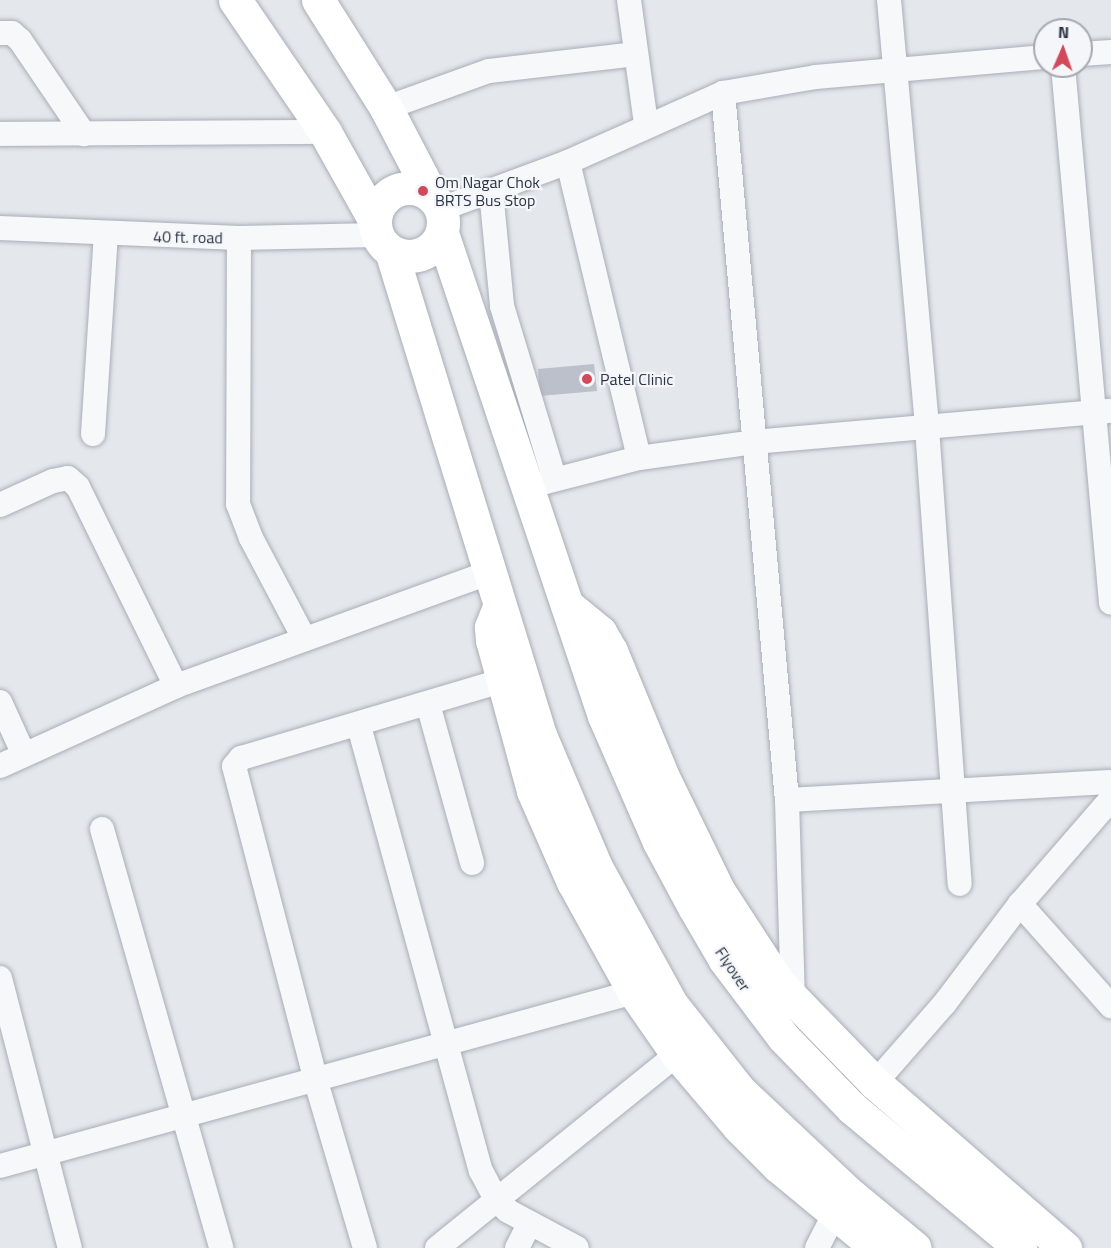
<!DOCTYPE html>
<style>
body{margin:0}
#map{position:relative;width:1111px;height:1248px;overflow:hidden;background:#e4e7ec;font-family:"Titillium Web",sans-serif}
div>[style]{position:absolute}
.building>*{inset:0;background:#bbc0ca}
.roads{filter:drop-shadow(0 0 2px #a9aeb7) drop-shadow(0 0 2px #a9aeb7)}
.minor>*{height:24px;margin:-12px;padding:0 12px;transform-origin:12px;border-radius:12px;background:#f7f8fa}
.secondary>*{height:33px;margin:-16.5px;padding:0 16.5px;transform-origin:16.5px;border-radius:16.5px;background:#fff}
.trunk>*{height:33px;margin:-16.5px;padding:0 16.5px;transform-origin:16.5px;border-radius:16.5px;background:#fff}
.trunk>.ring{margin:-16.5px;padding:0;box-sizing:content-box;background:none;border:33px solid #fff;border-radius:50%}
.dots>*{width:16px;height:16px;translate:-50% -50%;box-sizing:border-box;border:3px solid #f4f6f9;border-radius:50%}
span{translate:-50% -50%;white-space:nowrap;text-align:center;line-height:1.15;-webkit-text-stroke:4.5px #f4f6f9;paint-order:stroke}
.poi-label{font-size:16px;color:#2b3445}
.left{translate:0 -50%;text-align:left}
.street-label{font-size:16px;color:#2b3445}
.north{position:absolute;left:1033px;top:18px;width:60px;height:60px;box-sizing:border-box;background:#f4f6f9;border:2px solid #a4a8b1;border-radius:50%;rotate:2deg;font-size:16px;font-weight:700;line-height:24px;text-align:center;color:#2b3445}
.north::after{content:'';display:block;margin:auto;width:21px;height:27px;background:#d1495b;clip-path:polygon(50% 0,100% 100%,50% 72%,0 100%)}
</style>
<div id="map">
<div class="building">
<i style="clip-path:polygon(594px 364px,597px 391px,540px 396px,538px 369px)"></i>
</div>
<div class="roads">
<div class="minor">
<i style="left:629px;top:0;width:125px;rotate:82.2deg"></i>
<i style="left:889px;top:0;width:430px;rotate:84.9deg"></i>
<i style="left:927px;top:428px;width:457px;rotate:85.9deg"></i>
<i style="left:0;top:33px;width:12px"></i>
<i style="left:12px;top:33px;width:11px;rotate:41deg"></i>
<i style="left:20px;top:40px;width:114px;rotate:55.8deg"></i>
<i style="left:1081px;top:54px;width:30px;rotate:-4deg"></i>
<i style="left:1063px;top:66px;width:539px;rotate:84.89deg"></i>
<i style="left:723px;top:93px;width:710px;rotate:84.83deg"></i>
<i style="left:787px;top:800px;width:201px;rotate:88.3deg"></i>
<i style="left:386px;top:108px;width:109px;rotate:-19.8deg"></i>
<i style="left:489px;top:71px;width:148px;rotate:-6.6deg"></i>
<i style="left:0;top:134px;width:325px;rotate:-0.4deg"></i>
<i style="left:568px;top:162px;width:304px;rotate:76.5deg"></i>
<i style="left:491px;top:191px;width:116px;rotate:84.5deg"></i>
<i style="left:502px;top:306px;width:179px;rotate:73.1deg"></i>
<i style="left:441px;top:209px;width:135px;rotate:-20.3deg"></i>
<i style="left:568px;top:162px;width:170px;rotate:-24deg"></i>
<i style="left:723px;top:93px;width:94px;rotate:-9.8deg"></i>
<i style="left:816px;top:77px;width:230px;rotate:-5deg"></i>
<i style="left:0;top:228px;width:239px;rotate:2.4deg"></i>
<i style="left:239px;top:238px;width:138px;rotate:-1.2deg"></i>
<i style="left:239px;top:238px;width:266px;rotate:90.2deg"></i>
<i style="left:238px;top:504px;width:36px;rotate:69deg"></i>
<i style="left:251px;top:538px;width:113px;rotate:62.1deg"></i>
<i style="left:93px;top:434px;width:199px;rotate:-86.3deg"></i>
<i style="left:527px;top:487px;width:116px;rotate:-14.5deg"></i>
<i style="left:639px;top:458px;width:116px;rotate:-7.9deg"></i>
<i style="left:754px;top:442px;width:358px;rotate:-5deg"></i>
<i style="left:0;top:505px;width:58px;rotate:-24.4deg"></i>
<i style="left:53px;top:481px;width:15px;rotate:-11deg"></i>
<i style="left:68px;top:478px;width:13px;rotate:42deg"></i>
<i style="left:78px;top:487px;width:222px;rotate:63.8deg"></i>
<i style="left:0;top:702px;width:58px;rotate:65.6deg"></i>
<i style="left:428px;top:704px;width:165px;rotate:74.5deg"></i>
<i style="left:359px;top:726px;width:461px;rotate:74.7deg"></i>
<i style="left:481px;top:1171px;width:34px;rotate:62deg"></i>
<i style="left:497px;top:1201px;width:15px;rotate:42deg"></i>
<i style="left:508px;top:1211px;width:78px;rotate:28.2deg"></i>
<i style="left:0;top:766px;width:193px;rotate:-24.4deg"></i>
<i style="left:176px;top:686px;width:333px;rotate:-19.9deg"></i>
<i style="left:787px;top:800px;width:324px;rotate:-3.2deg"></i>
<i style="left:102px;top:829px;width:436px;rotate:74.1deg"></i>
<i style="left:1020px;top:904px;width:137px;rotate:48.3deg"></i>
<i style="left:0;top:978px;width:279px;rotate:75.5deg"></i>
<i style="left:875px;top:1083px;width:106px;rotate:-48.8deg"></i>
<i style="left:945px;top:1003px;width:124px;rotate:-52.9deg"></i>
<i style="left:1020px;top:904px;width:139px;rotate:-49.1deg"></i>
<i style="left:0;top:1166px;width:657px;rotate:-15.35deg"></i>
<i style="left:365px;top:1248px;width:174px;rotate:-106.4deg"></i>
<i style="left:316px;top:1081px;width:325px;rotate:-104.6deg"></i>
<i style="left:234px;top:766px;width:11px;rotate:-49deg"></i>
<i style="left:241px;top:758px;width:271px;rotate:-16.5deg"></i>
<i style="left:437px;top:1248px;width:309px;rotate:-38.9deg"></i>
<i style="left:517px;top:1248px;width:27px;rotate:-63deg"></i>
<i style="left:817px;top:1248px;width:38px;rotate:-63deg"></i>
</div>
<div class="secondary">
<i style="left:567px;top:605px;width:43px;rotate:39.3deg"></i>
<i style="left:600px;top:632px;width:22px;rotate:60deg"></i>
<i style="left:611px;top:651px;width:134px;rotate:67.6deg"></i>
<i style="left:662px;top:775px;width:128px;rotate:64deg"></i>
<i style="left:718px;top:890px;width:113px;rotate:56.9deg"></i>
<i style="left:780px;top:985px;width:136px;rotate:45.9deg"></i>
<i style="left:875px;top:1083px;width:252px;rotate:41deg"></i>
<i style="left:499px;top:607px;width:22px;rotate:112deg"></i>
<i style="left:491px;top:627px;width:13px;rotate:86deg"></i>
<i style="left:492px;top:640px;width:156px;rotate:74.8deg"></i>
<i style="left:533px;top:791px;width:99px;rotate:66.3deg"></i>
<i style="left:573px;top:882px;width:126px;rotate:61deg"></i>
<i style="left:634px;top:992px;width:75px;rotate:55.3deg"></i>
<i style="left:677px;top:1054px;width:94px;rotate:49.7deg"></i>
<i style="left:738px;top:1126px;width:57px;rotate:45deg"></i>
<i style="left:778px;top:1166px;width:129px;rotate:39.6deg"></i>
</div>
<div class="trunk">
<i style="left:235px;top:0;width:160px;rotate:55.7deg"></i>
<i style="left:325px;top:132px;width:102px;rotate:60.7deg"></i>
<i style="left:318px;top:0;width:128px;rotate:57.8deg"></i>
<i style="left:386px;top:108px;width:102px;rotate:62.4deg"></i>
<i class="ring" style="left:375px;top:188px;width:35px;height:35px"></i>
<i style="left:442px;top:233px;width:509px;rotate:71.46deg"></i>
<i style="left:604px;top:716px;width:137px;rotate:66.4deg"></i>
<i style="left:659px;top:842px;width:74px;rotate:61.7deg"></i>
<i style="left:694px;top:907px;width:61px;rotate:59.7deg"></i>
<i style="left:725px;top:960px;width:96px;rotate:53deg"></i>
<i style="left:783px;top:1037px;width:99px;rotate:45.8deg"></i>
<i style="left:852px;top:1108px;width:219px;rotate:39.8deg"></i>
<i style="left:391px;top:251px;width:506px;rotate:72.89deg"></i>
<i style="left:540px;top:735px;width:143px;rotate:67deg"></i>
<i style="left:596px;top:867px;width:158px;rotate:61.2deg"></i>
<i style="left:672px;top:1005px;width:110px;rotate:51.7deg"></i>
<i style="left:740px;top:1091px;width:146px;rotate:43.3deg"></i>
<i style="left:846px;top:1191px;width:89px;rotate:39.6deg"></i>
</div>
</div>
<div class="dots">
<i style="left:423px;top:191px;background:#d1495b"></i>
<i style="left:587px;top:379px;background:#d1495b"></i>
</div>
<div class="poi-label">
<span class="left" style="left:435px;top:191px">Om Nagar Chok<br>BRTS Bus Stop</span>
<span class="left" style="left:600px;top:379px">Patel Clinic</span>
</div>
<div class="street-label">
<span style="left:188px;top:237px;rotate:1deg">40 ft. road</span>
<span style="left:733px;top:969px;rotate:56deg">Flyover</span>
</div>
<div class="north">N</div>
</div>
